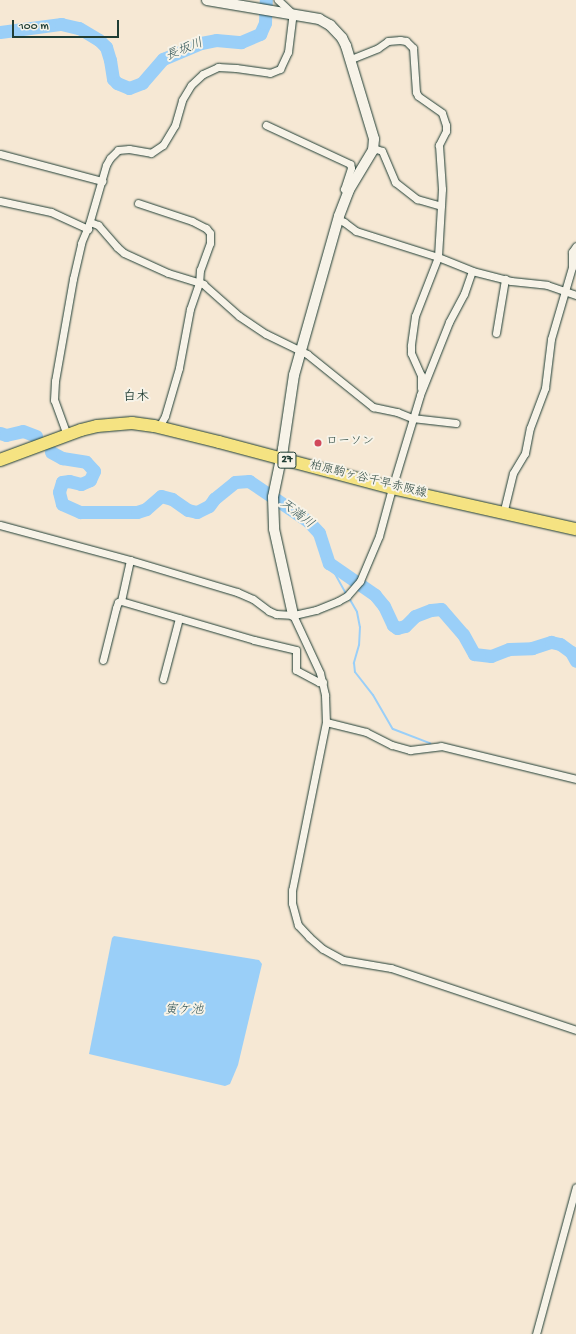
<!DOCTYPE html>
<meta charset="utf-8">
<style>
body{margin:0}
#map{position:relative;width:576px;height:1334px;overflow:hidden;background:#f6e8d4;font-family:"Gochi Hand","Klee One",sans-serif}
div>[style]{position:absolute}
.water>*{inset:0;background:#9acff8}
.stream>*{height:2px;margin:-1px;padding:0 1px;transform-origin:1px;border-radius:1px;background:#9acff8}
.river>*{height:13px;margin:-6.5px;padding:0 6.5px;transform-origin:6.5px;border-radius:6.5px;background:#9acff8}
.roads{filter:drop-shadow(0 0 1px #1f3d34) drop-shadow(0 0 1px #1f3d34)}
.street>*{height:7px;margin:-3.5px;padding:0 3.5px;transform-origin:3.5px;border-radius:3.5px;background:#f7f3e8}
.secondary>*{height:10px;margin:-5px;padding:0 5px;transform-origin:5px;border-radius:5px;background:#f7f3e8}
.primary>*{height:12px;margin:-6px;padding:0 6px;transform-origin:6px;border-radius:6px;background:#f5e382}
.dots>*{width:11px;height:11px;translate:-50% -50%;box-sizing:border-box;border:2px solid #f7f3e8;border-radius:50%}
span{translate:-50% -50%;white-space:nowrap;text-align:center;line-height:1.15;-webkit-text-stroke:4px #f7f3e8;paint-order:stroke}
.shield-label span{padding:1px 3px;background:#f7f3e8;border:1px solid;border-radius:3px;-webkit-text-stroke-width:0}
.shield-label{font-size:11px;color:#1f3d34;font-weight:700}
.poi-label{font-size:12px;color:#1f3d34}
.left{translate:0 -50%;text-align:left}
.street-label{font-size:12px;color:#1f3d34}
.water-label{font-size:13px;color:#385a5b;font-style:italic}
.neighbourhood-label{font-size:13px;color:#1f3d34;font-weight:700}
.scale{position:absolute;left:12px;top:20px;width:107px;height:18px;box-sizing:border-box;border:2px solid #1f3d34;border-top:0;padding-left:5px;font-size:12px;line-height:14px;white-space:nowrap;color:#1f3d34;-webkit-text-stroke:3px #f7f3e8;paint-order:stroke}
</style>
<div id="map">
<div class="water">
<i style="clip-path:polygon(114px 936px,259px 960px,262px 964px,238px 1065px,230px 1084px,225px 1086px,89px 1054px,112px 938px)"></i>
</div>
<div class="stream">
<i style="left:329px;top:563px;width:35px;rotate:61deg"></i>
<i style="left:349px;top:598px;width:16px;rotate:60deg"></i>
<i style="left:357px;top:612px;width:15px;rotate:79deg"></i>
<i style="left:360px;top:627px;width:18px;rotate:93deg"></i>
<i style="left:359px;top:645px;width:19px;rotate:106deg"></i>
<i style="left:354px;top:663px;width:9px;rotate:84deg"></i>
<i style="left:355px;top:672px;width:29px;rotate:52deg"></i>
<i style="left:373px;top:695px;width:39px;rotate:60deg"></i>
<i style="left:393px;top:729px;width:40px;rotate:21deg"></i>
</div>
<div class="river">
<i style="left:0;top:32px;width:62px;rotate:-7.5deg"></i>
<i style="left:61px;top:24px;width:18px;rotate:13deg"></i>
<i style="left:79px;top:28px;width:23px;rotate:31deg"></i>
<i style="left:99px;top:40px;width:10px;rotate:45deg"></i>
<i style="left:106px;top:47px;width:14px;rotate:73deg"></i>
<i style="left:110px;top:60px;width:19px;rotate:81deg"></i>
<i style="left:113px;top:79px;width:6px;rotate:45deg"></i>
<i style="left:117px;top:83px;width:13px;rotate:23deg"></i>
<i style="left:129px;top:88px;width:14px;rotate:-21deg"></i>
<i style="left:142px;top:83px;width:32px;rotate:-49deg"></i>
<i style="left:163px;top:59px;width:41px;rotate:-22.8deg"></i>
<i style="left:201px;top:43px;width:15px;rotate:-11deg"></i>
<i style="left:216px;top:40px;width:25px;rotate:5deg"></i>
<i style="left:241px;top:42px;width:21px;rotate:-23deg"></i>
<i style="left:260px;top:34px;width:12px;rotate:-66deg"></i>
<i style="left:265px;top:23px;width:23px;rotate:-88deg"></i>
<i style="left:0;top:433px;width:6px;rotate:18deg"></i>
<i style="left:6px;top:435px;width:17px;rotate:-13deg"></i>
<i style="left:23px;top:431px;width:14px;rotate:21deg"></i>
<i style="left:51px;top:452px;width:13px;rotate:29deg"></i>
<i style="left:62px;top:458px;width:24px;rotate:9deg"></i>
<i style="left:86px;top:462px;width:12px;rotate:48deg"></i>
<i style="left:94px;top:471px;width:10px;rotate:114deg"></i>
<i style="left:90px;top:480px;width:10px;rotate:156deg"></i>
<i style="left:81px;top:484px;width:12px;rotate:-166deg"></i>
<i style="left:69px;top:481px;width:7px;rotate:172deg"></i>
<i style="left:62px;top:482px;width:10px;rotate:107deg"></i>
<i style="left:59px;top:492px;width:12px;rotate:76deg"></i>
<i style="left:62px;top:504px;width:20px;rotate:24deg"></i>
<i style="left:80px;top:512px;width:57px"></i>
<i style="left:137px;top:512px;width:9px;rotate:-18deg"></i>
<i style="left:146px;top:509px;width:20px;rotate:-41deg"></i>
<i style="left:161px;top:496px;width:11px;rotate:15deg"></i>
<i style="left:172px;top:499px;width:19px;rotate:35deg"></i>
<i style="left:188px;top:510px;width:9px;rotate:13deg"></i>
<i style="left:197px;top:512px;width:13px;rotate:-27deg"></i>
<i style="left:209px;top:506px;width:9px;rotate:-54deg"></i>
<i style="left:214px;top:499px;width:27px;rotate:-39deg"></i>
<i style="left:235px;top:482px;width:14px;rotate:-4deg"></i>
<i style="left:249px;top:481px;width:71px;rotate:34.1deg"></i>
<i style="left:308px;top:521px;width:16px;rotate:47deg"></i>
<i style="left:319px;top:533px;width:32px;rotate:72deg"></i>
<i style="left:329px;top:563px;width:56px;rotate:34.8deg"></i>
<i style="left:375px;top:595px;width:14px;rotate:51deg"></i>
<i style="left:384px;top:606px;width:21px;rotate:65deg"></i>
<i style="left:393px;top:625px;width:5px;rotate:37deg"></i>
<i style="left:397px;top:628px;width:8px;rotate:-14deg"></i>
<i style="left:405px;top:626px;width:14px;rotate:-45deg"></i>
<i style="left:415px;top:616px;width:17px;rotate:-21deg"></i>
<i style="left:431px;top:610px;width:10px;rotate:-6deg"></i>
<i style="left:441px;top:609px;width:33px;rotate:49deg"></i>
<i style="left:463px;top:634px;width:23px;rotate:61deg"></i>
<i style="left:474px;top:654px;width:17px;rotate:7deg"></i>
<i style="left:491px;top:656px;width:19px;rotate:-21deg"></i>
<i style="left:509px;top:649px;width:23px;rotate:-2deg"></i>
<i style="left:532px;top:648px;width:20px;rotate:-18deg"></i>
<i style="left:551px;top:642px;width:9px;rotate:13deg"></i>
<i style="left:560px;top:644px;width:14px;rotate:36deg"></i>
<i style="left:571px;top:652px;width:10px;rotate:61deg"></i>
</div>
<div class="roads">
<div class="street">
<i style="left:351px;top:59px;width:29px;rotate:-22deg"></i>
<i style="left:378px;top:48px;width:12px;rotate:-35deg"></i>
<i style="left:388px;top:41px;width:12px;rotate:-5deg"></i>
<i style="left:400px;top:40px;width:6px;rotate:9deg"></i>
<i style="left:406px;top:41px;width:10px;rotate:45deg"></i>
<i style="left:413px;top:48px;width:44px;rotate:86.1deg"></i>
<i style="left:416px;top:92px;width:4px;rotate:63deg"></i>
<i style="left:418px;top:96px;width:29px;rotate:35deg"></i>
<i style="left:442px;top:113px;width:13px;rotate:72deg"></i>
<i style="left:446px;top:125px;width:6px;rotate:90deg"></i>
<i style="left:446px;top:131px;width:16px;rotate:117deg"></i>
<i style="left:439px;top:145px;width:44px;rotate:86.1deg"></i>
<i style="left:442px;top:189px;width:68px;rotate:93.4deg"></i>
<i style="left:438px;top:257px;width:63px;rotate:111.3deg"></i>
<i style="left:415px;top:316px;width:30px;rotate:98deg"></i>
<i style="left:411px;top:346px;width:7px;rotate:90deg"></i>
<i style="left:411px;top:353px;width:24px;rotate:66deg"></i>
<i style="left:421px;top:375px;width:13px;rotate:90deg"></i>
<i style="left:266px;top:125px;width:93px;rotate:24.9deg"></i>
<i style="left:350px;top:164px;width:4px;rotate:76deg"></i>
<i style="left:351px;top:168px;width:22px;rotate:108deg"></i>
<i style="left:344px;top:189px;width:6px;rotate:45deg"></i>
<i style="left:373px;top:148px;width:9px;rotate:18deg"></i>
<i style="left:382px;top:151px;width:34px;rotate:67deg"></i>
<i style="left:395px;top:182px;width:28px;rotate:38deg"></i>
<i style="left:417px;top:199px;width:25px;rotate:16deg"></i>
<i style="left:0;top:154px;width:106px;rotate:14.8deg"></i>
<i style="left:0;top:201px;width:52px;rotate:12.2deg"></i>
<i style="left:51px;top:212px;width:41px;rotate:24.7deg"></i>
<i style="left:138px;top:203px;width:57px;rotate:18.4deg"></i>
<i style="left:192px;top:221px;width:16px;rotate:27deg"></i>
<i style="left:206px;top:228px;width:6px;rotate:51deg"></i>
<i style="left:210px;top:233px;width:10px;rotate:90deg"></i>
<i style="left:210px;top:243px;width:29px;rotate:110deg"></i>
<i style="left:200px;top:270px;width:13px;rotate:94deg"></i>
<i style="left:199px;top:283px;width:28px;rotate:109deg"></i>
<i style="left:190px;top:309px;width:60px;rotate:100.6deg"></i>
<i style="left:179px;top:368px;width:50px;rotate:106.3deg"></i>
<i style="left:165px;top:416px;width:13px;rotate:119deg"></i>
<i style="left:338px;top:219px;width:7px;rotate:27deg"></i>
<i style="left:344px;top:222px;width:15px;rotate:37deg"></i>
<i style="left:356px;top:231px;width:86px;rotate:17.6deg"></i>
<i style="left:438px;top:257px;width:37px;rotate:22deg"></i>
<i style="left:472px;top:271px;width:40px;rotate:14.4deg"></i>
<i style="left:511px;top:281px;width:36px;rotate:6deg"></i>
<i style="left:547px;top:285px;width:31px;rotate:19deg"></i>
<i style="left:90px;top:222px;width:9px;rotate:21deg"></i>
<i style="left:98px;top:225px;width:29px;rotate:49deg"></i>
<i style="left:117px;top:247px;width:9px;rotate:41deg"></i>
<i style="left:124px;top:253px;width:48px;rotate:24.4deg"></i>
<i style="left:168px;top:273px;width:37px;rotate:17deg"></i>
<i style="left:203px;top:284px;width:48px;rotate:41.6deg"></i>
<i style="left:239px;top:316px;width:32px;rotate:34deg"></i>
<i style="left:266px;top:334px;width:46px;rotate:26deg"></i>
<i style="left:307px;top:354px;width:85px;rotate:38.8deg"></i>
<i style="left:373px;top:407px;width:25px;rotate:12deg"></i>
<i style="left:397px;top:412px;width:16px;rotate:22deg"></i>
<i style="left:412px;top:418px;width:44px;rotate:6.5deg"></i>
<i style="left:496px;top:333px;width:55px;rotate:-80.5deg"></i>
<i style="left:67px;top:435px;width:37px;rotate:-110deg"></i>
<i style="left:54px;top:400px;width:19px;rotate:-87deg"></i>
<i style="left:55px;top:381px;width:104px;rotate:-80deg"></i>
<i style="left:73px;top:279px;width:37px;rotate:-77deg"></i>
<i style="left:81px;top:243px;width:21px;rotate:-67deg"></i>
<i style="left:89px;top:224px;width:61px;rotate:-73.9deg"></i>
<i style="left:106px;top:165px;width:8px;rotate:-60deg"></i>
<i style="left:110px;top:158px;width:11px;rotate:-45deg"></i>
<i style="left:118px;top:150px;width:11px;rotate:-5deg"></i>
<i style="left:129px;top:149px;width:22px;rotate:10deg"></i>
<i style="left:151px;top:153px;width:14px;rotate:-34deg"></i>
<i style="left:163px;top:145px;width:23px;rotate:-59deg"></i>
<i style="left:175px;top:125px;width:26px;rotate:-74deg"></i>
<i style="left:182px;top:100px;width:17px;rotate:-59deg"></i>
<i style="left:191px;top:85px;width:16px;rotate:-43deg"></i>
<i style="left:203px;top:74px;width:17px;rotate:-25deg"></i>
<i style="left:218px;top:67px;width:18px;rotate:3deg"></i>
<i style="left:236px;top:68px;width:34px;rotate:8deg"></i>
<i style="left:270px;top:73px;width:11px;rotate:-22deg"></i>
<i style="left:280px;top:69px;width:19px;rotate:-65deg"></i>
<i style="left:288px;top:52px;width:38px;rotate:-83deg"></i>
<i style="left:293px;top:14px;width:21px;rotate:-137deg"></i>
<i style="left:503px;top:514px;width:42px;rotate:-76.3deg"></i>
<i style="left:513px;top:473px;width:23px;rotate:-59deg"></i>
<i style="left:525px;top:453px;width:25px;rotate:-79deg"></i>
<i style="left:530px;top:428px;width:43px;rotate:-69.4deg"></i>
<i style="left:545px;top:388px;width:49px;rotate:-83deg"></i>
<i style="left:551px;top:339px;width:75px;rotate:-73.7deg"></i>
<i style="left:572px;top:267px;width:15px;rotate:-90deg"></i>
<i style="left:572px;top:252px;width:7px;rotate:-56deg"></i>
<i style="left:0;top:525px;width:135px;rotate:15.1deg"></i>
<i style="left:130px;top:560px;width:112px;rotate:16.7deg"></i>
<i style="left:237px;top:592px;width:17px;rotate:24deg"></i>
<i style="left:253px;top:599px;width:20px;rotate:37deg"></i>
<i style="left:269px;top:611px;width:8px;rotate:23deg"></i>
<i style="left:276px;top:614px;width:18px;rotate:3deg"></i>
<i style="left:294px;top:615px;width:23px;rotate:-13deg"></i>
<i style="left:316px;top:610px;width:24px;rotate:-22deg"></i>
<i style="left:338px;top:601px;width:10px;rotate:-29deg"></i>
<i style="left:347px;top:596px;width:20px;rotate:-49deg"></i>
<i style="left:360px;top:581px;width:49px;rotate:-67.1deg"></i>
<i style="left:379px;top:536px;width:50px;rotate:-74.8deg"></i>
<i style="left:392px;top:488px;width:97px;rotate:-73.2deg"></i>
<i style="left:420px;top:395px;width:79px;rotate:-68.3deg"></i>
<i style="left:449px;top:322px;width:32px;rotate:-62deg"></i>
<i style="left:464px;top:294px;width:24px;rotate:-71deg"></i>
<i style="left:121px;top:601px;width:139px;rotate:16.3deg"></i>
<i style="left:254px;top:640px;width:43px;rotate:13.4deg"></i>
<i style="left:296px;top:650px;width:20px;rotate:90deg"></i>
<i style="left:296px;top:670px;width:26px;rotate:28deg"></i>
<i style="left:319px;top:682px;width:4px"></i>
<i style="left:293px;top:615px;width:64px;rotate:65deg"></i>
<i style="left:320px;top:673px;width:23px;rotate:77deg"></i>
<i style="left:325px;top:695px;width:27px;rotate:88deg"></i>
<i style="left:326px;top:722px;width:171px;rotate:101.4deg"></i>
<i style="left:292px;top:890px;width:13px;rotate:90deg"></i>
<i style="left:292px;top:903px;width:23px;rotate:75deg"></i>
<i style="left:298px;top:925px;width:16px;rotate:47deg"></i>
<i style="left:309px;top:937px;width:18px;rotate:41deg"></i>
<i style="left:323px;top:949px;width:23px;rotate:29deg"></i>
<i style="left:343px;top:960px;width:49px;rotate:9.5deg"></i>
<i style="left:391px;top:968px;width:195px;rotate:18.5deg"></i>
<i style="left:103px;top:660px;width:54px;rotate:-76deg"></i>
<i style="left:116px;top:608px;width:6px;rotate:-72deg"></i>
<i style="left:118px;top:602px;width:3px;rotate:-18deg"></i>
<i style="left:121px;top:601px;width:42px;rotate:-77.6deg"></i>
<i style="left:163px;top:679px;width:63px;rotate:-75.3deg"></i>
<i style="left:326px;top:722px;width:41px;rotate:14deg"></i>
<i style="left:366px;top:732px;width:29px;rotate:27deg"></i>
<i style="left:392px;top:745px;width:19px;rotate:16deg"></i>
<i style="left:410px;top:750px;width:31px;rotate:-7deg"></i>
<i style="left:441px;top:746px;width:139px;rotate:13.7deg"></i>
<i style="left:536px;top:1334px;width:152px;rotate:-74.8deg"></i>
</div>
<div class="secondary">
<i style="left:207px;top:0;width:114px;rotate:9.6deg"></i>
<i style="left:319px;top:19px;width:13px;rotate:29deg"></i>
<i style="left:330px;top:25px;width:18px;rotate:47deg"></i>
<i style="left:342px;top:38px;width:9px;rotate:63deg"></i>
<i style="left:346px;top:46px;width:97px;rotate:73.2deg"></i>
<i style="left:374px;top:139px;width:11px;rotate:95deg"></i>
<i style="left:373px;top:150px;width:47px;rotate:121deg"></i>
<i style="left:349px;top:190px;width:28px;rotate:111deg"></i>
<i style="left:339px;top:216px;width:165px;rotate:105.8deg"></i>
<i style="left:294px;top:375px;width:75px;rotate:98.5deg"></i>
<i style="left:283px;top:449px;width:49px;rotate:101.8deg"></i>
<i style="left:273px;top:497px;width:32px;rotate:88deg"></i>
<i style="left:274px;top:529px;width:88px;rotate:77.5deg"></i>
</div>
<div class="primary">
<i style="left:0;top:460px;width:86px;rotate:-20.3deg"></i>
<i style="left:81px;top:430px;width:16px;rotate:-14deg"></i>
<i style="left:97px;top:426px;width:35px;rotate:-5deg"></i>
<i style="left:132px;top:423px;width:22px;rotate:8deg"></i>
<i style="left:154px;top:426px;width:67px;rotate:13.8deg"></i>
<i style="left:219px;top:442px;width:179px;rotate:14.9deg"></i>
<i style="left:392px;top:488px;width:189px;rotate:12.6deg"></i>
</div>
</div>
<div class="dots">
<i style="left:318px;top:443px;background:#d1495b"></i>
</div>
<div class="shield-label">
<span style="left:287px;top:460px">27</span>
</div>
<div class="poi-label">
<span class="left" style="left:326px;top:443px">ローソン</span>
</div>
<div class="street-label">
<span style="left:368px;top:481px;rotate:14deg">柏原駒ヶ谷千早赤阪線</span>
</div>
<div class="water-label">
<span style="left:185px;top:51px;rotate:-22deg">長坂川</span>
<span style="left:296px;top:515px;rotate:38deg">天満川</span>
<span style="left:184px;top:1011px">寅ケ池</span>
</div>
<div class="neighbourhood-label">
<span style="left:136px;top:398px">白木</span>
</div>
<div class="scale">100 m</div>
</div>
